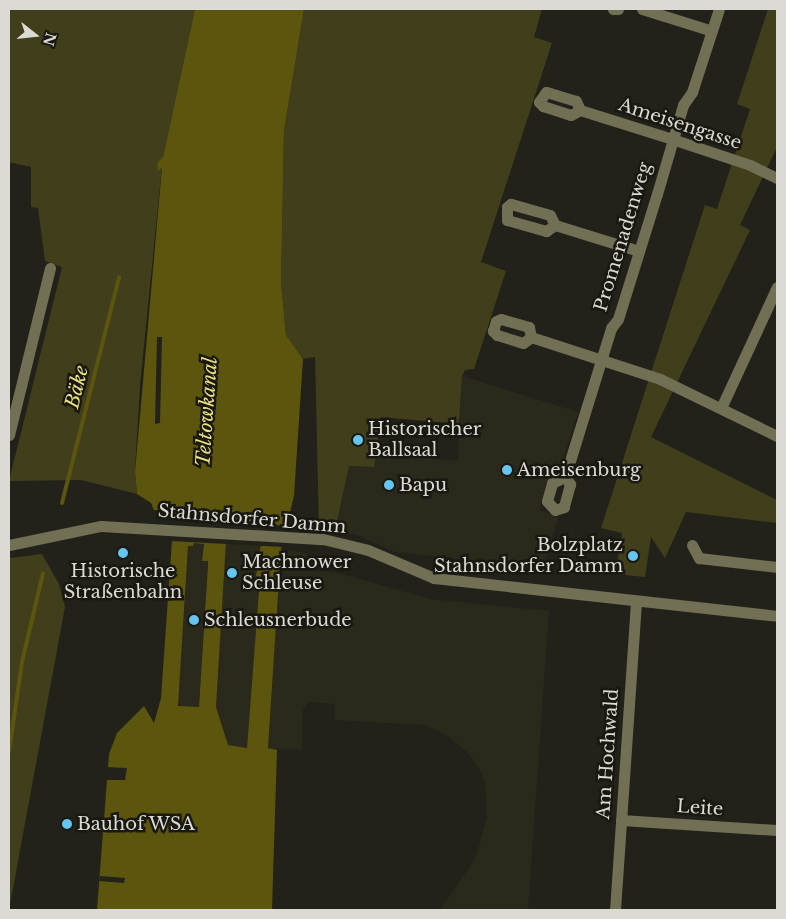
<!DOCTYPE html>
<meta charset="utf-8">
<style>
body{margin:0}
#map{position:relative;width:786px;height:919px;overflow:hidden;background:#22221a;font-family:"Libre Baskerville",serif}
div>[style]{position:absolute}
.built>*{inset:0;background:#2a291b}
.green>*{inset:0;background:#413e1b}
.water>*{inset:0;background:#5c550e}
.pier>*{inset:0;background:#22221a}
.stream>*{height:4px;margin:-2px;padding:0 2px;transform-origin:2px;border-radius:2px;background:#5c550e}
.minor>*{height:11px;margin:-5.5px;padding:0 5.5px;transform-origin:5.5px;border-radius:5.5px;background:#716f54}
.dots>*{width:14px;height:14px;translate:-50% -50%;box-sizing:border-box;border:2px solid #191811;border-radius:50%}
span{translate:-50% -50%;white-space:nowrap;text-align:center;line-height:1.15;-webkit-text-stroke:5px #191811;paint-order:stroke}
.street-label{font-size:18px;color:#dbdad5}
.poi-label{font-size:18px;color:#dbdad5}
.left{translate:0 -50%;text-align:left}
.right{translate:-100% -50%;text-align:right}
.water-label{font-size:19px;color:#ebe283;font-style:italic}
.frame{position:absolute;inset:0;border:10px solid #dbdad5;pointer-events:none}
.north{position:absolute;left:10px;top:10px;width:50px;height:50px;-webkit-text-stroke:4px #191811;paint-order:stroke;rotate:106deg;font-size:14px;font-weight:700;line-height:20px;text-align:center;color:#dbdad5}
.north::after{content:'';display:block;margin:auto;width:18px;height:22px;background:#dbdad5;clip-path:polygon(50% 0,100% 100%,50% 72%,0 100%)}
</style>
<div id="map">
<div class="built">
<i style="clip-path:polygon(462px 376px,578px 412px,560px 468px,552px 472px,539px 510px,559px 516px,542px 568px,395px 552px,357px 535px,335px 531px,349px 466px,374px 467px,376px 452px,458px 461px)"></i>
<i style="clip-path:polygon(226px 542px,261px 544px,256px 576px,260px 577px,247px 748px,228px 745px,216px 707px)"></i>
<i style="clip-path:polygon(193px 543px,204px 543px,202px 561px,208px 561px,199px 707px,178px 706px,188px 546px)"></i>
<i style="clip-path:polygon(281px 549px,307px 553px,307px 570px,335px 572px,430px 599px,549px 611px,528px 910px,440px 910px,475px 859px,487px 817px,485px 782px,479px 769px,468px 753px,445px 734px,424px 725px,335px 720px,335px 704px,309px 702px,303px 709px,302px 750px,268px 749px)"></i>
</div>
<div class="green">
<i style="clip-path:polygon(9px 9px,195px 9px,163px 157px,140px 385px,135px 472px,137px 494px,81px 480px,9px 481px,62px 267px,45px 261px,38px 208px,31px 207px,31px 167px,9px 162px)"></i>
<i style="clip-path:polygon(304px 9px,542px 9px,534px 37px,552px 43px,481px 262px,506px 271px,474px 369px,465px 370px,462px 376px,459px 424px,381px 417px,374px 467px,349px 466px,335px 531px,319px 527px,315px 357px,303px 359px,286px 335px,281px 282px,284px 131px)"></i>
<i style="clip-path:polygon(768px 9px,777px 9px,777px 147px,740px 225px,750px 230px,651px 437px,777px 500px,777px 523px,686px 512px,665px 558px,651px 537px,645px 577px,615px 574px,622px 533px,601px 528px,705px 205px,717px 209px,750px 109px,737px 104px)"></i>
<i style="clip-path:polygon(42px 554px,59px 584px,65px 607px,9px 910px,9px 564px,10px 558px)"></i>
</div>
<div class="water">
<i style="clip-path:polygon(evenodd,195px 9px,304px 9px,284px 131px,281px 282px,286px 335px,303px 359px,294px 496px,281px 549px,268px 748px,277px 750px,272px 910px,97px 910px,109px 754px,117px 733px,144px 706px,154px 723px,161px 698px,174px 512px,154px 510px,151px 503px,137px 494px,135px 472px,162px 168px,157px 171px,158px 162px,163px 157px,195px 9px,226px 542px,261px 544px,256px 576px,260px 577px,247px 748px,228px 745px,216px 707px,226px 542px,195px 9px,194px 543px,204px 544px,202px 561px,208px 561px,208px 565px,199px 707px,178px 706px,188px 546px,193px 546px,194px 543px)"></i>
</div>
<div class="pier">
<i style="clip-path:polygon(157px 337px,162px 337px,160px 423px,155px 424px)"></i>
<i style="clip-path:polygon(197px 517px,209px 521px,288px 526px,284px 547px,170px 541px,171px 519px,193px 520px)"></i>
<i style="clip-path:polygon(105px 767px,127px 768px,125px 780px,103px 780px)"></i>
<i style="clip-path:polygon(100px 876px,125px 878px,124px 883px,99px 881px)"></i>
</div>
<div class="stream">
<i style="left:62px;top:503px;width:233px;rotate:-75.8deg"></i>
<i style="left:9px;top:752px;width:91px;rotate:-81.8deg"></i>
<i style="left:22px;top:662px;width:91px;rotate:-76.7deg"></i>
</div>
<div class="minor">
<i style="left:613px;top:9px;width:5px"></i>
<i style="left:642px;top:9px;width:73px;rotate:17.4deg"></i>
<i style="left:580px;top:110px;width:10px;rotate:-114deg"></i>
<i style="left:576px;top:101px;width:31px;rotate:-163deg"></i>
<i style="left:546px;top:92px;width:12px;rotate:125deg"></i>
<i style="left:539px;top:102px;width:6px;rotate:45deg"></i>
<i style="left:543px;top:106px;width:29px;rotate:18deg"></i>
<i style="left:571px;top:115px;width:10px;rotate:-29deg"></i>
<i style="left:580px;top:110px;width:96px;rotate:17.5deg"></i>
<i style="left:672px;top:139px;width:82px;rotate:18.4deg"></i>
<i style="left:750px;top:165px;width:30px;rotate:26deg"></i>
<i style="left:555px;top:225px;width:11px;rotate:-117deg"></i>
<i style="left:550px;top:215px;width:41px;rotate:-164.2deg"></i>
<i style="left:511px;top:204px;width:5px;rotate:143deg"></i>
<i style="left:507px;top:207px;width:13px;rotate:90deg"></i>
<i style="left:507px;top:220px;width:41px;rotate:15.8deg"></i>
<i style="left:546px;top:231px;width:11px;rotate:-34deg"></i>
<i style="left:555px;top:225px;width:88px;rotate:17.2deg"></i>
<i style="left:531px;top:337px;width:10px;rotate:143deg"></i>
<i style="left:523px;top:343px;width:27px;rotate:-163deg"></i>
<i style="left:497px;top:335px;width:6px;rotate:-135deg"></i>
<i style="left:493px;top:331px;width:10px;rotate:-73deg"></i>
<i style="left:496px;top:321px;width:5px;rotate:-22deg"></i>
<i style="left:501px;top:319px;width:29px;rotate:16deg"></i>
<i style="left:529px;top:327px;width:10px;rotate:79deg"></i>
<i style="left:531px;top:337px;width:136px;rotate:18deg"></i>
<i style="left:660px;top:379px;width:130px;rotate:26deg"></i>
<i style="left:721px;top:408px;width:133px;rotate:-65.2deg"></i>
<i style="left:9px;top:435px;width:172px;rotate:-76.2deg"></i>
<i style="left:565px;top:477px;width:156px;rotate:-72.8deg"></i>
<i style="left:611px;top:328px;width:11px;rotate:-52deg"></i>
<i style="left:618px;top:319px;width:131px;rotate:-72.7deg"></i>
<i style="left:657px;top:194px;width:93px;rotate:-73.7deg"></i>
<i style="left:683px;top:105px;width:16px;rotate:-55deg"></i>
<i style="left:692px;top:92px;width:87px;rotate:-72deg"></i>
<i style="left:565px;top:477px;width:9px;rotate:54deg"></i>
<i style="left:570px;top:484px;width:24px;rotate:105deg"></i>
<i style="left:564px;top:507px;width:9px;rotate:162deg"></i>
<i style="left:555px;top:510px;width:12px;rotate:-132deg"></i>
<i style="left:547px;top:501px;width:19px;rotate:-74deg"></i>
<i style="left:552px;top:483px;width:14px;rotate:-25deg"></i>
<i style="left:9px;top:545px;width:94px;rotate:-11.7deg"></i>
<i style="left:101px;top:526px;width:222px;rotate:3.4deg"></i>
<i style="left:323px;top:539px;width:46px;rotate:13.7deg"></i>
<i style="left:368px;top:550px;width:72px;rotate:23deg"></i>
<i style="left:434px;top:578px;width:345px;rotate:6.3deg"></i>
<i style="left:692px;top:545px;width:15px;rotate:62deg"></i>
<i style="left:699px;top:558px;width:79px;rotate:6.6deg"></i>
<i style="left:621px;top:820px;width:156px;rotate:3.7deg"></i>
<i style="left:615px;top:910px;width:310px;rotate:-86.1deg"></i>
</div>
<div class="dots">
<i style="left:358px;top:440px;background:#65c5ef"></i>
<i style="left:507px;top:470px;background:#65c5ef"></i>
<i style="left:389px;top:485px;background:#65c5ef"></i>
<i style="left:123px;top:553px;background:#65c5ef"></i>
<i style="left:633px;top:556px;background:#65c5ef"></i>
<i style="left:232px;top:573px;background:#65c5ef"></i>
<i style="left:194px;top:620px;background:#65c5ef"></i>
<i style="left:67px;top:824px;background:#65c5ef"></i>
</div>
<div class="street-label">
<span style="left:680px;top:124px;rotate:18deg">Ameisengasse</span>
<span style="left:623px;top:237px;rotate:-73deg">Promenadenweg</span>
<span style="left:252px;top:519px;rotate:5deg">Stahnsdorfer Damm</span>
<span style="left:608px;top:754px;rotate:-86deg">Am Hochwald</span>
<span style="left:700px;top:808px;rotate:4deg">Leite</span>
</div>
<div class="poi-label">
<span class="left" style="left:368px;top:440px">Historischer<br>Ballsaal</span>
<span class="left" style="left:517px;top:470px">Ameisenburg</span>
<span class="left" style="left:399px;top:485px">Bapu</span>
<span class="right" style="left:623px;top:556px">Bolzplatz<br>Stahnsdorfer Damm</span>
<span class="left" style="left:242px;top:573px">Machnower<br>Schleuse</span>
<span style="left:123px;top:582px">Historische<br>Straßenbahn</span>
<span class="left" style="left:204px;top:620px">Schleusnerbude</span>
<span class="left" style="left:77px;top:824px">Bauhof WSA</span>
</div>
<div class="water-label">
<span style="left:77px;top:387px;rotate:-76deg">Bäke</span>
<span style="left:207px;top:412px;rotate:-86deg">Teltowkanal</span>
</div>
<div class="frame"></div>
<div class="north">N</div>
</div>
